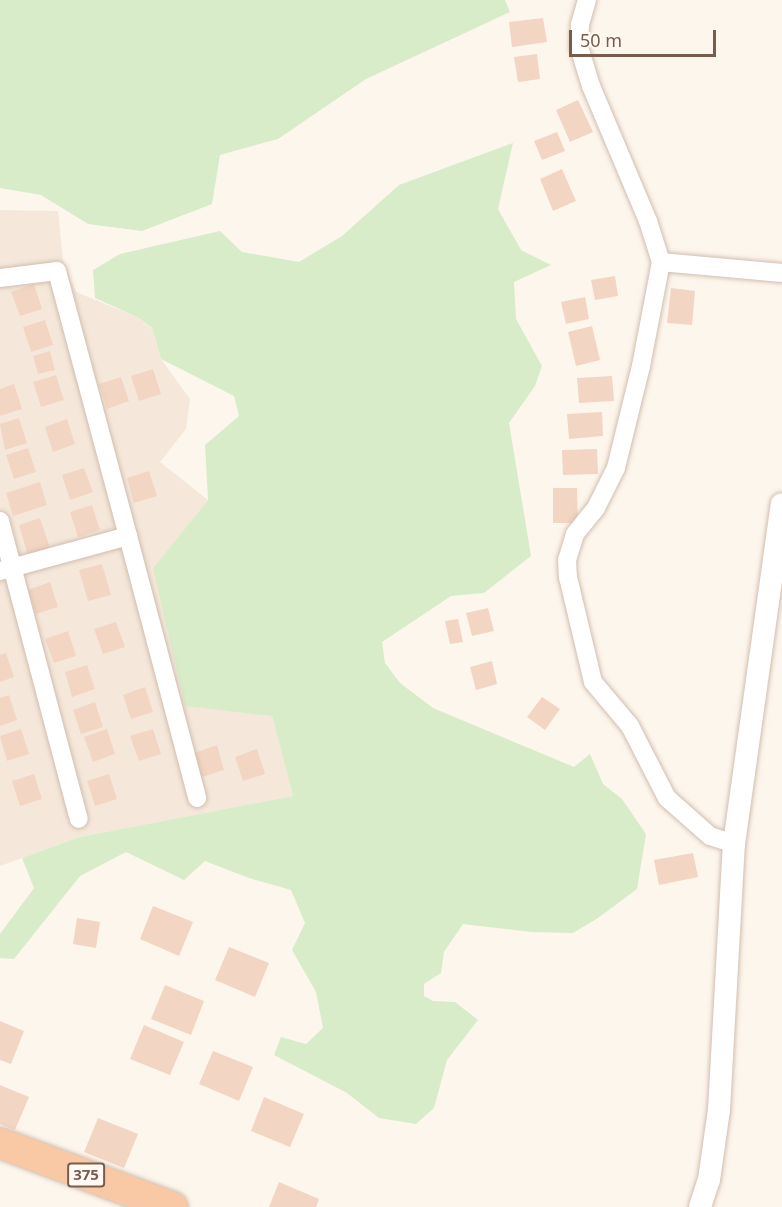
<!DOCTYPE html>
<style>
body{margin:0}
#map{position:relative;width:782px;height:1207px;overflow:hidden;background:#fdf6ec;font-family:"Noto Sans",sans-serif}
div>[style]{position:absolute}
.residential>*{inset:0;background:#f5e8da}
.green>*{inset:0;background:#d8ecc9}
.building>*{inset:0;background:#f3d5c3}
.roads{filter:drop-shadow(0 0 2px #d1beb0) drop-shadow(0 0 2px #d1beb0)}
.minor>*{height:18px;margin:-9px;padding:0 9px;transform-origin:9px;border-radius:9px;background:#fff}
.tertiary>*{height:22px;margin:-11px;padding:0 11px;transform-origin:11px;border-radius:11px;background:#fff}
.trunk>*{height:30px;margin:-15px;padding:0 15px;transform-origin:15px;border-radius:15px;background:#f9c8a4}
span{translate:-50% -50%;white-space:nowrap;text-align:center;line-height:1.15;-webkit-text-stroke:5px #fffaf3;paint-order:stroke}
.shield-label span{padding:2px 4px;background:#fffaf3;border:2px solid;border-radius:4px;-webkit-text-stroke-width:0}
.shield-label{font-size:15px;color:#7a5c4d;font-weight:700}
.scale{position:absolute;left:569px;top:30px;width:147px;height:27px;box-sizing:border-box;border:3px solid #7a5c4d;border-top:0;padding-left:8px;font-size:18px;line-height:21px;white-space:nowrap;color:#7a5c4d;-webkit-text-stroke:4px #fffaf3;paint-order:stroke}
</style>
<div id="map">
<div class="residential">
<i style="clip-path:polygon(0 210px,58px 211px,63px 260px,76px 292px,137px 317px,152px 329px,161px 359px,190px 399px,186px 429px,160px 462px,208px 500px,153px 568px,272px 716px,293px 796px,80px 837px,0 866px)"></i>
</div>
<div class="green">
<i style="clip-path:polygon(0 0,505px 0,510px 12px,366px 79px,278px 139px,220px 155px,212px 204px,142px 231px,88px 224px,41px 195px,0 188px)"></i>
<i style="clip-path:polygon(513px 143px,498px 209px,521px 250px,551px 265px,514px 282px,516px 319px,542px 366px,535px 386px,509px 423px,531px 556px,484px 593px,451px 596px,382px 642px,385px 663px,400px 683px,433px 708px,574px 767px,590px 754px,603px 784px,622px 799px,646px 834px,637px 889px,598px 918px,573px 933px,532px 932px,463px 924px,444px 952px,441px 973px,424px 984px,424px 996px,433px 1001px,455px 1002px,478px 1020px,447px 1060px,434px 1108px,416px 1124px,379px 1118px,347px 1093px,274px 1055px,281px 1037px,306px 1044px,323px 1028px,316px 992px,292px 950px,305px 923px,291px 890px,249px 878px,205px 861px,184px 880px,126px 852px,80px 876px,14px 959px,0 958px,0 934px,34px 888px,22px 858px,80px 837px,293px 796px,272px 716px,185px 706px,153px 568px,208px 500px,205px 445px,239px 416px,234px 396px,161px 359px,152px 328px,137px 317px,95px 298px,93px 270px,120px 254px,220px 231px,242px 252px,299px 262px,342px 236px,399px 185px)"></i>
</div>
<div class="building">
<i style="clip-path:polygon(543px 18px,547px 42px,512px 47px,509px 22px)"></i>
<i style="clip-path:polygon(537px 54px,540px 79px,518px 82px,514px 57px)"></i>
<i style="clip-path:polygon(578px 100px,593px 132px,570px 142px,556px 110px)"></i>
<i style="clip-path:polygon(557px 132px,565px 151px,542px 160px,534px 141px)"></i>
<i style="clip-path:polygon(562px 169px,576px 201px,553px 211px,540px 179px)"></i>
<i style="clip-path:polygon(615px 276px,618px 296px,595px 300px,591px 280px)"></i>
<i style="clip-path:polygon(34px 284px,42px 309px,20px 316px,11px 292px)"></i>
<i style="clip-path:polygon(671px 288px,695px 291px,692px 325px,667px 323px)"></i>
<i style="clip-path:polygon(585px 297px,589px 319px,566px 324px,561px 302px)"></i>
<i style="clip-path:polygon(45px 320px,53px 345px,31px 352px,23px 327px)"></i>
<i style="clip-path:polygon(592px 326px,600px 360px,576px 366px,568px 332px)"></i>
<i style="clip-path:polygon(50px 351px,55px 370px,38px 374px,33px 356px)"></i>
<i style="clip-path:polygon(153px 369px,161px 394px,139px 401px,131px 376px)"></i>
<i style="clip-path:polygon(56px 375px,64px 400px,41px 407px,33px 382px)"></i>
<i style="clip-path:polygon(612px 376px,614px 401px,579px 403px,577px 378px)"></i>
<i style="clip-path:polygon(121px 377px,129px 401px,107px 409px,99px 384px)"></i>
<i style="clip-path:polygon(14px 384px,22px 409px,0 416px,0 389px)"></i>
<i style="clip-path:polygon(602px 412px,603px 436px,569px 439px,567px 414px)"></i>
<i style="clip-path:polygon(19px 418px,27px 443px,5px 450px,0 424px)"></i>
<i style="clip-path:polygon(67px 419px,75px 444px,53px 452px,45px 427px)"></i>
<i style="clip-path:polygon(28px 448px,36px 472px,14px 479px,6px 455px)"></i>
<i style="clip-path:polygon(597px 449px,598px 474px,563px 475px,562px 450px)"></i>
<i style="clip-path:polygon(84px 468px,93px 492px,70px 500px,62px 475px)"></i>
<i style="clip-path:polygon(149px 471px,157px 496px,134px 503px,127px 478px)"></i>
<i style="clip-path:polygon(40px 482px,47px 505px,13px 516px,6px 493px)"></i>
<i style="clip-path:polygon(553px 488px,577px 488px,578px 523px,553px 523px)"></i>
<i style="clip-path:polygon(92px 505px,100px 530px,78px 537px,70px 512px)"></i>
<i style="clip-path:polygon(40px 518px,50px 548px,28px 556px,19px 525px)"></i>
<i style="clip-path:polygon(102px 564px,111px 595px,88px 601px,79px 570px)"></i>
<i style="clip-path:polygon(50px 582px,58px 607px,36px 614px,28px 590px)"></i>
<i style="clip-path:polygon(488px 608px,494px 631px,472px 636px,466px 613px)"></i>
<i style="clip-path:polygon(458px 619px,463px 642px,450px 644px,445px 621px)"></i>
<i style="clip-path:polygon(116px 622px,125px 647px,103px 654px,94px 629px)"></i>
<i style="clip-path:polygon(68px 631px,76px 656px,54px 663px,45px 639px)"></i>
<i style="clip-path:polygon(6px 653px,14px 677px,0 682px,0 655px)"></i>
<i style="clip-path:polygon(492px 661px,497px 684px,476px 690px,470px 667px)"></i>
<i style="clip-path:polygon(87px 665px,95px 689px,72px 697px,65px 672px)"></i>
<i style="clip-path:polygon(145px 687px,153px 712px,131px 719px,123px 695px)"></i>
<i style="clip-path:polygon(9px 695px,17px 720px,0 726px,0 698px)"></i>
<i style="clip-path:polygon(542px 697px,560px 709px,545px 730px,527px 717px)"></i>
<i style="clip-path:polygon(95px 702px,103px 727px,81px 734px,73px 710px)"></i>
<i style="clip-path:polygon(21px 729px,29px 754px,7px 761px,0 736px)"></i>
<i style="clip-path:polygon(107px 729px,115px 754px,93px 762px,84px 737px)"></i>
<i style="clip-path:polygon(153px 729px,161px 754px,139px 761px,130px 736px)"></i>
<i style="clip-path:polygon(217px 745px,224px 770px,202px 777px,194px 753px)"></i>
<i style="clip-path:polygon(257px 749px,265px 774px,243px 781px,235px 757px)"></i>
<i style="clip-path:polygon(34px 774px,42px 799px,20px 806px,12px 781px)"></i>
<i style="clip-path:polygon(109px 774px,117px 799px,95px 806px,87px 781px)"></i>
<i style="clip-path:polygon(693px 853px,698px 877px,659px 885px,654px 860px)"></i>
<i style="clip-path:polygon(153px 906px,193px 922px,179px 956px,140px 939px)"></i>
<i style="clip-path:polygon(77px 918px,100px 922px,96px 948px,73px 944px)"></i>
<i style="clip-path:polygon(229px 947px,269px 963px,255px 997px,215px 980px)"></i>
<i style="clip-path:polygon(165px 985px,204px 1001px,191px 1035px,151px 1019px)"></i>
<i style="clip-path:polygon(0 1021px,24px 1031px,11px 1064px,0 1060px)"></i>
<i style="clip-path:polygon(144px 1025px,184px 1042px,170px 1075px,130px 1059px)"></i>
<i style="clip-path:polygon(213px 1051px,253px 1067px,239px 1101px,199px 1084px)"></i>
<i style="clip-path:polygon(0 1085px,29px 1097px,15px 1130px,0 1124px)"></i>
<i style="clip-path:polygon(264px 1097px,304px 1114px,290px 1147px,251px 1131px)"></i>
<i style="clip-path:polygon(98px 1118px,138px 1134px,124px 1168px,84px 1152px)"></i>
<i style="clip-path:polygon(279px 1182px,319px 1199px,316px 1207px,269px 1207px)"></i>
</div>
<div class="roads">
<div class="minor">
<i style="left:587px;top:0;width:26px;rotate:106deg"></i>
<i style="left:580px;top:25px;width:22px;rotate:93deg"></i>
<i style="left:579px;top:47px;width:41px;rotate:72.9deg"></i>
<i style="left:591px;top:86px;width:147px;rotate:67.1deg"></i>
<i style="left:648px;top:221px;width:43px;rotate:72.4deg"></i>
<i style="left:661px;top:262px;width:106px;rotate:100.9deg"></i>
<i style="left:641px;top:366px;width:105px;rotate:103.8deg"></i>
<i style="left:616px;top:468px;width:45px;rotate:116.6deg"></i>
<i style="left:596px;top:508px;width:33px;rotate:129deg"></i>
<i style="left:575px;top:534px;width:27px;rotate:107deg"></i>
<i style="left:567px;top:560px;width:17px;rotate:87deg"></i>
<i style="left:568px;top:577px;width:108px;rotate:76.6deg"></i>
<i style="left:593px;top:682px;width:57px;rotate:49.9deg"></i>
<i style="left:630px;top:726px;width:81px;rotate:62.8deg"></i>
<i style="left:667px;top:798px;width:57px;rotate:41.5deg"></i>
<i style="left:710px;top:836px;width:25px;rotate:18deg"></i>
<i style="left:661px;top:262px;width:121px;rotate:5.2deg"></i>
<i style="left:0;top:278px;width:57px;rotate:-7deg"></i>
<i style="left:57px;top:271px;width:274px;rotate:75deg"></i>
<i style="left:128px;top:536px;width:133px;rotate:164.7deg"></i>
<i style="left:0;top:521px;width:308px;rotate:75.2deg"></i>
<i style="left:128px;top:536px;width:271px;rotate:75.2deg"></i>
</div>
<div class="tertiary">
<i style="left:700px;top:1207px;width:28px;rotate:-72deg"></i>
<i style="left:709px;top:1180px;width:71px;rotate:-81.9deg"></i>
<i style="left:719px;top:1110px;width:266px;rotate:-86.8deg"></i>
<i style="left:734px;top:844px;width:343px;rotate:-82deg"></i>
</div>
<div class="trunk">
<i style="left:0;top:1143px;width:184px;rotate:20.4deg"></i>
</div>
</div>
<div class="shield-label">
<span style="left:86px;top:1175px">375</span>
</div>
<div class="scale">50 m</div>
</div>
